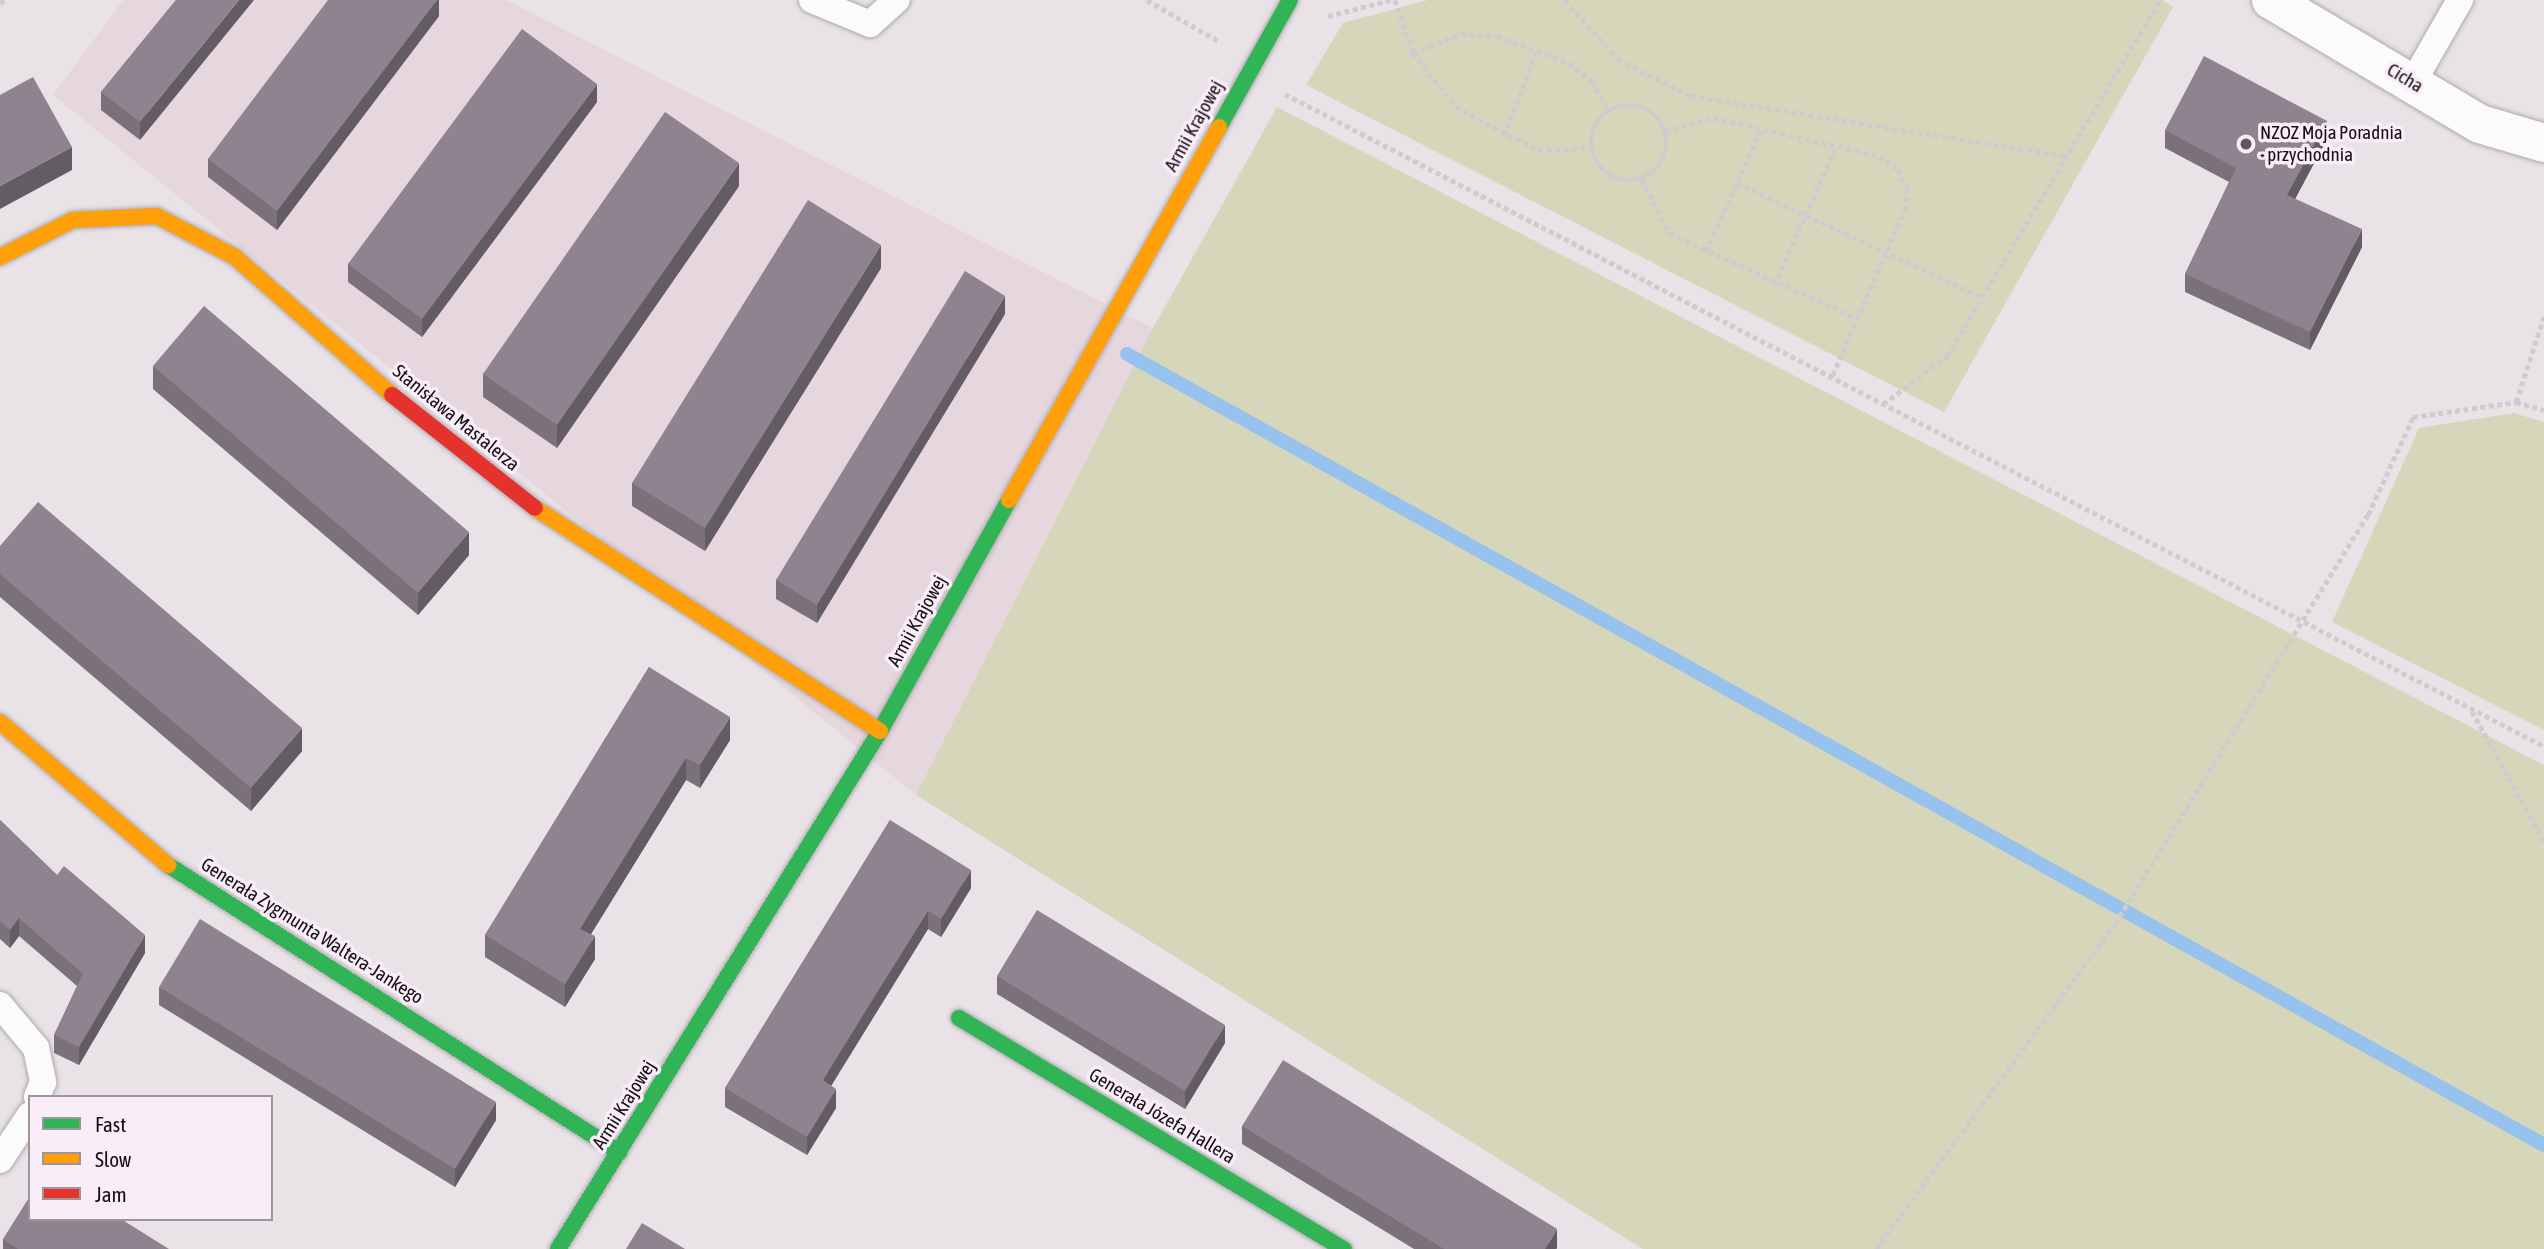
<!DOCTYPE html>
<meta charset="utf-8">
<style>
body{margin:0}
#map{position:relative;width:2544px;height:1249px;overflow:hidden;background:#e9e3e8;font-family:"Asap Condensed",sans-serif}
div>[style]{position:absolute}
.industrial>*{inset:0;background:#e6d6de}
.green>*{inset:0;background:#d5d6ba}
.stream>*{height:14px;margin:-7px;padding:0 7px;transform-origin:7px;border-radius:7px;background:#97c2ee}
.path>*{height:4.5px;margin-top:-2.25px;transform-origin:0;background:repeating-linear-gradient(90deg,#ceccce 0 5px,transparent 0 8.5px)}
.path>.ring{margin:-2.25px;padding:0;box-sizing:content-box;background:none;border:4.5px solid #ceccce;border-radius:50%}
.roads{filter:drop-shadow(0 0 2px #afaaae) drop-shadow(0 0 2px #afaaae)}
.lane>*{height:26px;margin:-13px;padding:0 13px;transform-origin:13px;border-radius:13px;background:#fcfbfc}
.street>*{height:38px;margin:-19px;padding:0 19px;transform-origin:19px;border-radius:19px;background:#fcfbfc}
.fast>*{height:16px;margin:-8px;padding:0 8px;transform-origin:8px;border-radius:8px;background:#30b455}
.slow>*{height:16px;margin:-8px;padding:0 8px;transform-origin:8px;border-radius:8px;background:#ff9f0a}
.jam>*{height:16px;margin:-8px;padding:0 8px;transform-origin:8px;border-radius:8px;background:#e5322d}
.wall>*{inset:0;background:#7a717b}
.shaded-wall>*{inset:0;background:#635c64}
.building>*{inset:0;background:#8e838f}
.dots>*{width:19px;height:19px;translate:-50% -50%;box-sizing:border-box;border:4px solid #f9edf8;border-radius:50%}
span{translate:-50% -50%;white-space:nowrap;text-align:center;line-height:1.15;-webkit-text-stroke:7px #f9edf8;paint-order:stroke}
.street-label{font-size:19px;color:#130f12}
.poi-label{font-size:19px;color:#130f12}
.left{translate:0 -50%;text-align:left}
.legend{position:absolute;left:28px;top:1095px;width:245px;height:126px;box-sizing:border-box;background:#f9edf8;border:2px solid #9d949c;margin:0;padding:9px 12px;list-style:none;font-size:21px;color:#130f12}
.legend li{display:flex;align-items:center;gap:14px;height:35px}
.legend b{width:35px;border:2px solid #9d949c}
</style>
<div id="map">
<div class="industrial">
<i style="clip-path:polygon(123px 0,506px 0,1153px 328px,916px 795px,53px 95px)"></i>
</div>
<div class="green">
<i style="clip-path:polygon(1428px 0,2163px 0,2173px 7px,1944px 412px,1306px 85px,1343px 23px)"></i>
<i style="clip-path:polygon(1277px 107px,2544px 765px,2544px 1249px,1643px 1249px,916px 795px,1153px 328px)"></i>
<i style="clip-path:polygon(2514px 413px,2544px 422px,2544px 730px,2332px 622px,2419px 428px)"></i>
</div>
<div class="stream">
<i style="left:1127px;top:354px;width:1623px;rotate:29.17deg"></i>
</div>
<div class="path">
<i style="left:1147px;top:0;width:83px;rotate:29.7deg"></i>
<i style="left:1395px;top:0;width:56px;rotate:71.2deg"></i>
<i style="left:1413px;top:53px;width:69px;rotate:51.5deg"></i>
<i style="left:1456px;top:107px;width:93px;rotate:27.7deg"></i>
<i style="left:1538px;top:150px;width:53px;rotate:-2.2deg"></i>
<i style="left:1565px;top:0;width:79px;rotate:48.1deg"></i>
<i style="left:1618px;top:59px;width:82px;rotate:26.9deg"></i>
<i style="left:1691px;top:96px;width:380px;rotate:9.1deg"></i>
<i style="left:0;top:3px;width:5px;rotate:-37deg"></i>
<i style="left:1328px;top:16px;width:65px;rotate:-14.3deg"></i>
<i style="left:1413px;top:53px;width:52px;rotate:-21.6deg"></i>
<i style="left:1461px;top:34px;width:36px;rotate:3deg"></i>
<i style="left:1497px;top:36px;width:77px;rotate:20.6deg"></i>
<i style="left:1569px;top:63px;width:29px;rotate:38deg"></i>
<i style="left:1592px;top:81px;width:34px;rotate:60deg"></i>
<i style="left:1285px;top:94px;width:1418px;rotate:27.38deg"></i>
<i class="ring" style="left:1591px;top:105px;width:71.5px;height:71.5px"></i>
<i style="left:1665px;top:131px;width:51px;rotate:-14.9deg"></i>
<i style="left:1714px;top:118px;width:169px;rotate:13deg"></i>
<i style="left:1879px;top:156px;width:23px;rotate:34deg"></i>
<i style="left:1898px;top:169px;width:21px;rotate:65deg"></i>
<i style="left:1907px;top:188px;width:19px;rotate:93deg"></i>
<i style="left:1906px;top:207px;width:186px;rotate:113.4deg"></i>
<i style="left:1504px;top:136px;width:92px;rotate:-69deg"></i>
<i style="left:1642px;top:179px;width:62px;rotate:63deg"></i>
<i style="left:1670px;top:234px;width:207px;rotate:24.2deg"></i>
<i style="left:1737px;top:183px;width:270px;rotate:25deg"></i>
<i style="left:1706px;top:251px;width:134px;rotate:-65.7deg"></i>
<i style="left:1774px;top:285px;width:151px;rotate:-65.8deg"></i>
<i style="left:2516px;top:402px;width:90px;rotate:-72deg"></i>
<i style="left:1883px;top:404px;width:80px;rotate:-36.9deg"></i>
<i style="left:1947px;top:356px;width:415px;rotate:-59.1deg"></i>
<i style="left:2472px;top:711px;width:149px;rotate:61deg"></i>
<i style="left:1876px;top:1249px;width:403px;rotate:-53.7deg"></i>
<i style="left:2115px;top:924px;width:481px;rotate:-58.3deg"></i>
<i style="left:2368px;top:515px;width:108px;rotate:-65.3deg"></i>
<i style="left:2413px;top:417px;width:104px;rotate:-8.3deg"></i>
<i style="left:2516px;top:402px;width:29px;rotate:16deg"></i>
</div>
<div class="roads">
<div class="lane">
<i style="left:812px;top:0;width:63px;rotate:22.5deg"></i>
<i style="left:870px;top:24px;width:36px;rotate:-42deg"></i>
<i style="left:2413px;top:82px;width:95px;rotate:-60.2deg"></i>
<i style="left:0;top:1005px;width:56px;rotate:50.1deg"></i>
<i style="left:36px;top:1048px;width:35px;rotate:78deg"></i>
<i style="left:43px;top:1082px;width:16px;rotate:112deg"></i>
<i style="left:0;top:1160px;width:54px;rotate:-56.3deg"></i>
</div>
<div class="street">
<i style="left:2271px;top:0;width:243px;rotate:30.7deg"></i>
<i style="left:2480px;top:124px;width:67px;rotate:16.5deg"></i>
</div>
<div class="fast">
<i style="left:1219px;top:127px;width:145px;rotate:-60.8deg"></i>
<i style="left:168px;top:865px;width:535px;rotate:32.47deg"></i>
<i style="left:959px;top:1018px;width:449px;rotate:31deg"></i>
<i style="left:558px;top:1249px;width:610px;rotate:-58.13deg"></i>
<i style="left:880px;top:731px;width:265px;rotate:-60.8deg"></i>
</div>
<div class="slow">
<i style="left:0;top:257px;width:82px;rotate:-26.9deg"></i>
<i style="left:73px;top:220px;width:84px;rotate:-2.7deg"></i>
<i style="left:157px;top:216px;width:88px;rotate:27.7deg"></i>
<i style="left:235px;top:257px;width:209px;rotate:41.3deg"></i>
<i style="left:1009px;top:500px;width:428px;rotate:-60.6deg"></i>
<i style="left:535px;top:508px;width:411px;rotate:32.9deg"></i>
<i style="left:0;top:722px;width:221px;rotate:40.4deg"></i>
</div>
<div class="jam">
<i style="left:392px;top:395px;width:182px;rotate:38.3deg"></i>
</div>
</div>
<div class="wall">
<i style="clip-path:polygon(176px 0,140px 140px,101px 110px,101px 92px)"></i>
<i style="clip-path:polygon(439px 0,439px 16px,277px 230px,208px 177px,208px 159px)"></i>
<i style="clip-path:polygon(597px 102px,422px 337px,348px 282px,348px 264px)"></i>
<i style="clip-path:polygon(2165px 130px,2327px 139px,2295px 199px,2362px 247px,2310px 350px,2185px 292px,2185px 274px,2229px 182px,2165px 148px)"></i>
<i style="clip-path:polygon(739px 186px,557px 448px,483px 397px,483px 374px)"></i>
<i style="clip-path:polygon(881px 268px,705px 551px,632px 506px,632px 483px)"></i>
<i style="clip-path:polygon(1005px 314px,817px 623px,776px 599px,776px 580px)"></i>
<i style="clip-path:polygon(153px 366px,469px 555px,418px 615px,153px 389px)"></i>
<i style="clip-path:polygon(0 546px,302px 751px,251px 811px,0 597px)"></i>
<i style="clip-path:polygon(649px 667px,730px 740px,700px 788px,686px 780px,591px 934px,595px 959px,565px 1007px,485px 957px,485px 935px)"></i>
<i style="clip-path:polygon(0 820px,57px 875px,145px 953px,79px 1065px,54px 1053px,54px 1035px,77px 986px,19px 936px,10px 948px,0 939px)"></i>
<i style="clip-path:polygon(890px 820px,971px 888px,941px 937px,928px 929px,869px 1024px,831px 1086px,836px 1108px,807px 1155px,725px 1107px,725px 1088px)"></i>
<i style="clip-path:polygon(997px 976px,1225px 1043px,1185px 1109px,997px 994px)"></i>
<i style="clip-path:polygon(159px 987px,496px 1120px,455px 1187px,159px 1005px)"></i>
<i style="clip-path:polygon(1242px 1126px,1557px 1248px,1556px 1249px,1414px 1249px,1242px 1144px)"></i>
<i style="clip-path:polygon(3px 1239px,169px 1249px,3px 1249px)"></i>
</div>
<div class="shaded-wall">
<i style="clip-path:polygon(239px 0,254px 0,140px 140px,140px 122px)"></i>
<i style="clip-path:polygon(437px 0,439px 0,439px 16px,277px 230px,277px 211px)"></i>
<i style="clip-path:polygon(597px 84px,597px 102px,422px 337px,422px 319px)"></i>
<i style="clip-path:polygon(2327px 121px,2327px 139px,2287px 214px,2287px 195px)"></i>
<i style="clip-path:polygon(72px 147px,72px 170px,0 209px,0 186px)"></i>
<i style="clip-path:polygon(739px 163px,739px 186px,557px 448px,557px 425px)"></i>
<i style="clip-path:polygon(2362px 229px,2362px 247px,2310px 350px,2310px 332px)"></i>
<i style="clip-path:polygon(881px 245px,881px 268px,705px 551px,705px 528px)"></i>
<i style="clip-path:polygon(1005px 296px,1005px 314px,817px 623px,817px 605px)"></i>
<i style="clip-path:polygon(469px 532px,469px 555px,418px 615px,418px 593px)"></i>
<i style="clip-path:polygon(730px 717px,730px 740px,700px 788px,700px 765px)"></i>
<i style="clip-path:polygon(302px 728px,302px 751px,251px 811px,251px 788px)"></i>
<i style="clip-path:polygon(686px 758px,686px 780px,580px 952px,580px 929px)"></i>
<i style="clip-path:polygon(971px 870px,971px 888px,941px 937px,941px 919px)"></i>
<i style="clip-path:polygon(928px 911px,928px 929px,823px 1099px,823px 1080px)"></i>
<i style="clip-path:polygon(19px 918px,19px 936px,10px 948px,10px 930px)"></i>
<i style="clip-path:polygon(145px 935px,145px 953px,79px 1065px,79px 1047px)"></i>
<i style="clip-path:polygon(595px 936px,595px 959px,565px 1007px,565px 984px)"></i>
<i style="clip-path:polygon(1225px 1025px,1225px 1043px,1185px 1109px,1185px 1091px)"></i>
<i style="clip-path:polygon(836px 1089px,836px 1108px,807px 1155px,807px 1137px)"></i>
<i style="clip-path:polygon(496px 1102px,496px 1120px,455px 1187px,455px 1169px)"></i>
<i style="clip-path:polygon(1557px 1229px,1557px 1248px,1556px 1249px,1545px 1249px)"></i>
</div>
<div class="building">
<i style="clip-path:polygon(176px 0,239px 0,140px 122px,101px 92px)"></i>
<i style="clip-path:polygon(328px 0,437px 0,277px 211px,208px 159px)"></i>
<i style="clip-path:polygon(522px 29px,597px 84px,422px 319px,348px 264px)"></i>
<i style="clip-path:polygon(2204px 56px,2327px 121px,2287px 195px,2362px 229px,2310px 332px,2185px 274px,2236px 168px,2165px 130px)"></i>
<i style="clip-path:polygon(33px 77px,72px 147px,0 186px,0 95px)"></i>
<i style="clip-path:polygon(665px 112px,739px 163px,557px 425px,483px 374px)"></i>
<i style="clip-path:polygon(808px 200px,881px 245px,705px 528px,632px 483px)"></i>
<i style="clip-path:polygon(965px 271px,1005px 296px,817px 605px,776px 580px)"></i>
<i style="clip-path:polygon(204px 306px,469px 532px,418px 593px,153px 366px)"></i>
<i style="clip-path:polygon(38px 502px,302px 728px,251px 788px,0 574px,0 546px)"></i>
<i style="clip-path:polygon(649px 667px,730px 717px,700px 765px,686px 758px,580px 929px,595px 936px,565px 984px,485px 935px)"></i>
<i style="clip-path:polygon(0 820px,57px 875px,64px 866px,145px 935px,79px 1047px,54px 1035px,83px 974px,19px 918px,10px 930px,0 921px)"></i>
<i style="clip-path:polygon(890px 820px,971px 870px,941px 919px,928px 911px,869px 1005px,823px 1080px,836px 1089px,807px 1137px,725px 1088px)"></i>
<i style="clip-path:polygon(1037px 910px,1225px 1025px,1185px 1091px,997px 976px)"></i>
<i style="clip-path:polygon(200px 919px,496px 1102px,455px 1169px,159px 987px)"></i>
<i style="clip-path:polygon(1283px 1060px,1557px 1229px,1545px 1249px,1444px 1249px,1242px 1126px)"></i>
<i style="clip-path:polygon(30px 1196px,30px 1219px,121px 1219px,169px 1249px,18px 1249px,3px 1239px)"></i>
<i style="clip-path:polygon(642px 1223px,685px 1249px,626px 1249px)"></i>
</div>
<div class="dots">
<i style="left:2246px;top:144px;background:#5e595d"></i>
</div>
<div class="street-label">
<span style="left:2405px;top:78px;rotate:31deg">Cicha</span>
<span style="left:1194px;top:126px;rotate:-61deg">Armii Krajowej</span>
<span style="left:456px;top:418px;rotate:39deg">Stanisława Mastalerza</span>
<span style="left:917px;top:621px;rotate:-61deg">Armii Krajowej</span>
<span style="left:312px;top:931px;rotate:32deg">Generała Zygmunta Waltera-Jankego</span>
<span style="left:624px;top:1105px;rotate:-58deg">Armii Krajowej</span>
<span style="left:1162px;top:1116px;rotate:31deg">Generała Józefa Hallera</span>
</div>
<div class="poi-label">
<span class="left" style="left:2260px;top:144px">NZOZ Moja Poradnia<br>- przychodnia</span>
</div>
<ul class="legend">
<li><b style="height:9px;background:#30b455"></b>Fast</li>
<li><b style="height:9px;background:#ff9f0a"></b>Slow</li>
<li><b style="height:9px;background:#e5322d"></b>Jam</li>
</ul>
</div>
